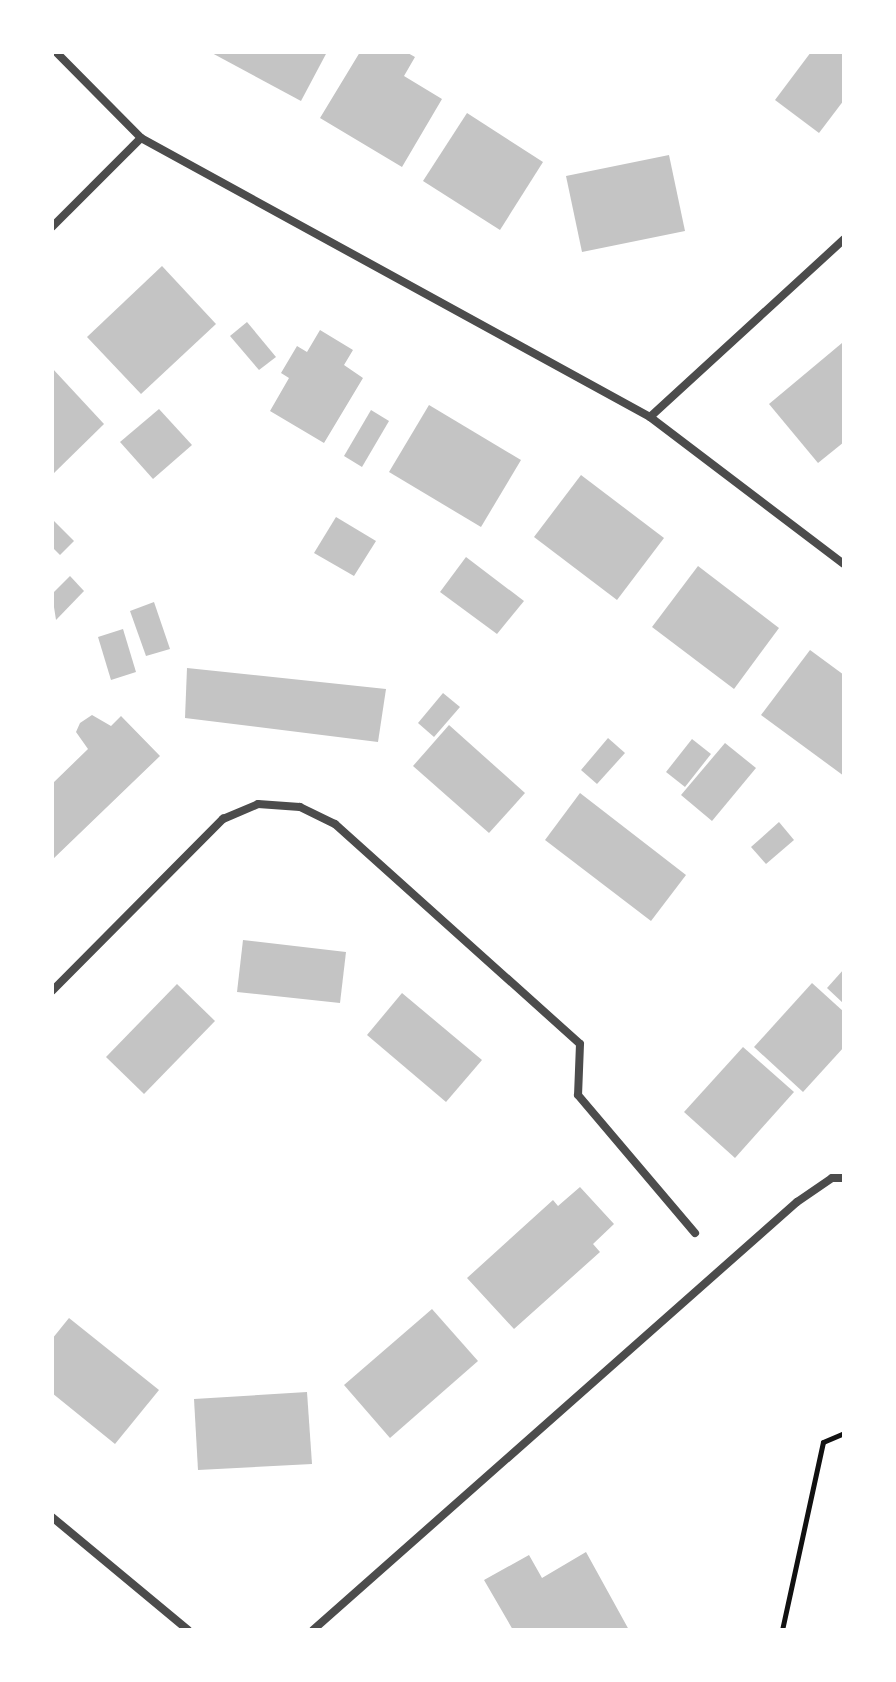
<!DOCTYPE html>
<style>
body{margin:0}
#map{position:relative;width:896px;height:1682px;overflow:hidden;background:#fff;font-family:Manrope,sans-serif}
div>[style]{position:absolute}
.building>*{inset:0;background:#c4c4c4}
.path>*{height:5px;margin:-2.5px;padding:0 2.5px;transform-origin:2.5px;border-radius:2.5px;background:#111}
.minor>*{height:8px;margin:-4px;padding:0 4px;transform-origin:4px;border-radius:4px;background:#4c4c4c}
span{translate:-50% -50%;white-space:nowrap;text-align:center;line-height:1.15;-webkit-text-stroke:7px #fff;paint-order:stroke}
.frame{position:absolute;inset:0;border:54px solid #fff;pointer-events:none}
</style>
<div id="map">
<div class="building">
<i style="clip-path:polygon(210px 52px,327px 52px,301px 101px)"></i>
<i style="clip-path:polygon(360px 52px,406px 52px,415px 57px,404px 76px,442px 99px,402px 167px,320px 118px)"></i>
<i style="clip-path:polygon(811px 52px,844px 52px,844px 100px,819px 133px,775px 100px)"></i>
<i style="clip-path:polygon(467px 113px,543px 162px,500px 230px,423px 181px)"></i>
<i style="clip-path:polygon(669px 155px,685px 231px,582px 252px,566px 176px)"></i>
<i style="clip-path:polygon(162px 266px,216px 324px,141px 394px,87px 337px)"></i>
<i style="clip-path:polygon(247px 322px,276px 357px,259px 370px,230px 336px)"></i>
<i style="clip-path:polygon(320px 330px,353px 350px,344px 365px,363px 378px,324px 443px,270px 411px,289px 378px,281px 373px,297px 346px,307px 352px)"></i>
<i style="clip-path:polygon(842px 343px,844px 442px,818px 463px,769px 404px)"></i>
<i style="clip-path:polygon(52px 368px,104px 424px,52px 475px)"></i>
<i style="clip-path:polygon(429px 405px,521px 460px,481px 527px,389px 472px)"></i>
<i style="clip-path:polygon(159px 409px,192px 445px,153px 479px,120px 442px)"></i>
<i style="clip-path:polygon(371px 410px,389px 421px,362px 467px,344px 456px)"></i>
<i style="clip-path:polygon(581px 475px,664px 538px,617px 600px,534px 537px)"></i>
<i style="clip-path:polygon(336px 517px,376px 541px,354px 576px,314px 553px)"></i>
<i style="clip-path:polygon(52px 519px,74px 541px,60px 555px,52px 547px)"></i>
<i style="clip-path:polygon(466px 557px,524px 601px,497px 634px,440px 592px)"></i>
<i style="clip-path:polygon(698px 566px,779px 628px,734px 689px,652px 627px)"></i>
<i style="clip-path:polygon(70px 576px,84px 591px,56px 620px,52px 594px)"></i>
<i style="clip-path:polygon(154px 602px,170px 649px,146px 656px,130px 611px)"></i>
<i style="clip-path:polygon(123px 629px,136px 672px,111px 680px,98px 637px)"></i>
<i style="clip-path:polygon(810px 650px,844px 675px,844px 776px,761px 715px)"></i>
<i style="clip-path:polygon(187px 668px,386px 689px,378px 742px,185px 718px)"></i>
<i style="clip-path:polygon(443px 693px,460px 707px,434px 737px,418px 723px)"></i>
<i style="clip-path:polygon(92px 715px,111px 726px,121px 716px,160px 756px,52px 860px,52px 784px,88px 749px,76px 732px,80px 723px)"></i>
<i style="clip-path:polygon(449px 725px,525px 793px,489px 833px,413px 766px)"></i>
<i style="clip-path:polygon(608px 738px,625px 753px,597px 784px,581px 770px)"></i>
<i style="clip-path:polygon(692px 739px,711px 754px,685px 787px,666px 772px)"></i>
<i style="clip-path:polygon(725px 743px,756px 768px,712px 821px,681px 795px)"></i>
<i style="clip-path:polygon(580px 793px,686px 875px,651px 921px,545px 840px)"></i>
<i style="clip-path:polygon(779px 822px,794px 840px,766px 864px,751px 847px)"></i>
<i style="clip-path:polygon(243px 940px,346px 952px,340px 1003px,237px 992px)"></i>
<i style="clip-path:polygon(844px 969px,844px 1004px,827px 988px)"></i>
<i style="clip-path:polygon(812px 983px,844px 1012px,844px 1047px,803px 1092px,754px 1047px)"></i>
<i style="clip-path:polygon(177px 984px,215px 1021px,144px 1094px,106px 1057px)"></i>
<i style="clip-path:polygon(402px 993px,482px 1060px,446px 1102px,367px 1035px)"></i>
<i style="clip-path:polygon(743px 1047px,794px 1092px,735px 1158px,684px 1112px)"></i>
<i style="clip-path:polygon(580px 1187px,614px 1224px,593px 1244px,600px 1252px,514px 1329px,467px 1278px,553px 1200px,558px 1206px)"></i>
<i style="clip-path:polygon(432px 1309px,478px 1361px,390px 1438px,344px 1385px)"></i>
<i style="clip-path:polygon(69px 1318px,159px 1390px,115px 1444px,52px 1393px,52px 1339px)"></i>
<i style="clip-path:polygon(307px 1392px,312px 1464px,198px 1470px,194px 1399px)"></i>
<i style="clip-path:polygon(586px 1552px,629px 1630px,513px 1630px,484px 1580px,529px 1555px,542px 1578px)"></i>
</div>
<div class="path">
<i style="left:782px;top:1630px;width:192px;rotate:-77.7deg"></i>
<i style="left:823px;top:1442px;width:23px;rotate:-23deg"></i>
</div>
<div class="minor">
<i style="left:56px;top:52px;width:121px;rotate:45.3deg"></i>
<i style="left:141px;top:138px;width:580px;rotate:28.73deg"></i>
<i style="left:650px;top:417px;width:243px;rotate:37.2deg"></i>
<i style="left:52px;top:227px;width:126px;rotate:-45deg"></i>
<i style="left:650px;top:417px;width:263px;rotate:-42.5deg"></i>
<i style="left:52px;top:991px;width:243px;rotate:-45.2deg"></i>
<i style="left:223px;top:819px;width:38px;rotate:-23deg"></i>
<i style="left:258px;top:804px;width:42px;rotate:4.1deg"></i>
<i style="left:300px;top:807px;width:39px;rotate:26deg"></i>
<i style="left:335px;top:824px;width:329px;rotate:41.9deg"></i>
<i style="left:580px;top:1044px;width:51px;rotate:92.2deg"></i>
<i style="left:578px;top:1095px;width:181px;rotate:49.7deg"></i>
<i style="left:52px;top:1517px;width:177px;rotate:39.7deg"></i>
<i style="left:313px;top:1630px;width:646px;rotate:-41.49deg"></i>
<i style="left:797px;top:1202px;width:42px;rotate:-34.4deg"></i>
<i style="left:832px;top:1178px;width:12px"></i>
</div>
<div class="frame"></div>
</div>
